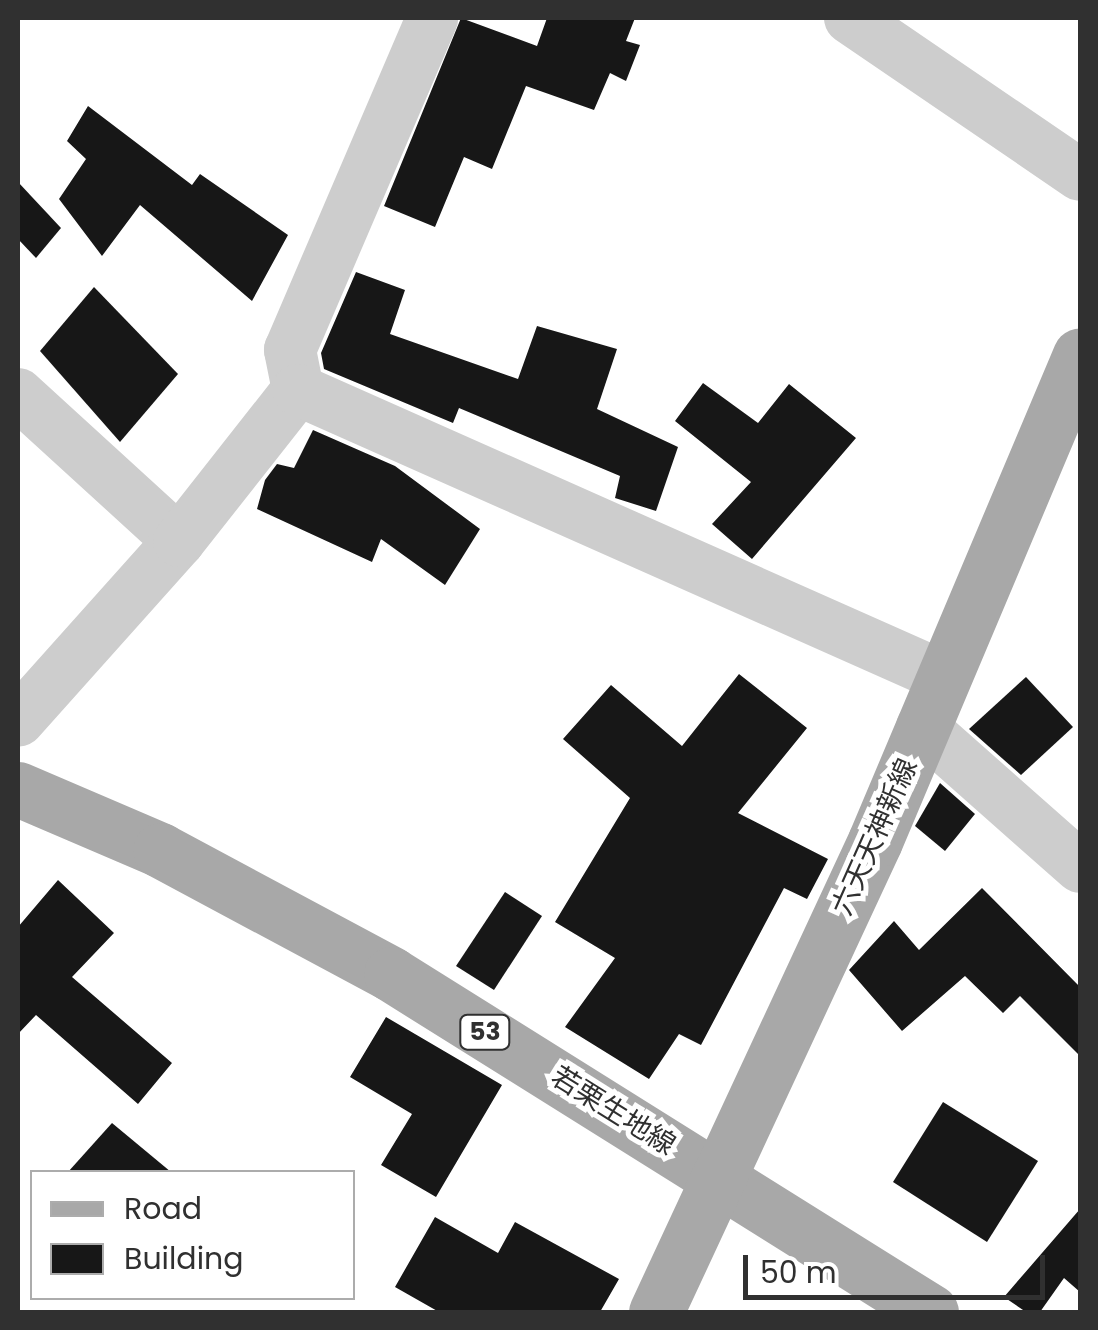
<!DOCTYPE html>
<meta charset="utf-8">
<style>
body{margin:0}
#map{position:relative;width:1098px;height:1330px;overflow:hidden;background:#fff;font-family:Poppins,"Noto Sans JP",sans-serif}
div>[style]{position:absolute}
.building>*{inset:0;background:#171717}
.minor>*{height:52px;margin:-26px;padding:0 26px;transform-origin:26px;border-radius:26px;background:#cdcdcd}
.major>*{height:55px;margin:-27.5px;padding:0 27.5px;transform-origin:27.5px;border-radius:27.5px;background:#a8a8a8}
span{translate:-50% -50%;white-space:nowrap;text-align:center;line-height:1.15;-webkit-text-stroke:10px #fff;paint-order:stroke}
.shield-label span{padding:2px 8px;background:#fff;border:2px solid;border-radius:8px;-webkit-text-stroke-width:0}
.shield-label{font-size:25px;color:#303030;font-weight:700}
.street-label{font-size:28px;color:#303030}
.frame{position:absolute;inset:0;border:20px solid #303030;pointer-events:none}
.legend{position:absolute;left:30px;top:1170px;width:325px;height:130px;box-sizing:border-box;background:#fff;border:2px solid #acacac;margin:0;padding:12px 18px;list-style:none;font-size:30px;color:#303030}
.legend li{display:flex;align-items:center;gap:20px;height:50px}
.legend b{width:50px;border:2px solid #acacac}
.scale{position:absolute;left:743px;top:1255px;width:302px;height:45px;box-sizing:border-box;border:5px solid #303030;border-top:0;padding-left:12px;font-size:30px;line-height:35px;white-space:nowrap;color:#303030;-webkit-text-stroke:8px #fff;paint-order:stroke}
</style>
<div id="map">
<div class="building">
<i style="clip-path:polygon(461px 18px,537px 46px,547px 18px,635px 18px,626px 41px,640px 45px,626px 81px,610px 73px,594px 110px,526px 86px,492px 169px,464px 157px,435px 227px,384px 206px)"></i>
<i style="clip-path:polygon(88px 106px,192px 185px,200px 174px,288px 235px,252px 301px,140px 205px,102px 256px,59px 199px,86px 159px,67px 141px)"></i>
<i style="clip-path:polygon(18px 182px,61px 228px,36px 258px,18px 239px)"></i>
<i style="clip-path:polygon(356px 272px,405px 290px,390px 334px,518px 379px,537px 326px,617px 349px,597px 409px,678px 447px,656px 511px,615px 498px,620px 476px,459px 408px,453px 423px,324px 369px,321px 353px)"></i>
<i style="clip-path:polygon(94px 287px,178px 374px,120px 442px,40px 351px)"></i>
<i style="clip-path:polygon(703px 383px,758px 423px,789px 384px,856px 438px,752px 559px,712px 524px,751px 482px,675px 421px)"></i>
<i style="clip-path:polygon(313px 430px,395px 466px,480px 529px,445px 585px,381px 539px,372px 562px,257px 509px,265px 480px,277px 464px,294px 468px)"></i>
<i style="clip-path:polygon(739px 674px,807px 728px,738px 813px,828px 859px,807px 899px,784px 888px,701px 1045px,679px 1034px,649px 1079px,565px 1027px,615px 958px,555px 922px,630px 798px,563px 739px,611px 685px,682px 746px)"></i>
<i style="clip-path:polygon(1026px 677px,1073px 727px,1021px 775px,969px 729px)"></i>
<i style="clip-path:polygon(940px 783px,975px 814px,945px 851px,915px 826px)"></i>
<i style="clip-path:polygon(58px 880px,114px 933px,72px 977px,172px 1063px,138px 1104px,36px 1015px,18px 1034px,18px 927px)"></i>
<i style="clip-path:polygon(982px 888px,1080px 987px,1080px 1056px,1020px 996px,1003px 1013px,965px 976px,902px 1031px,849px 970px,894px 921px,919px 950px)"></i>
<i style="clip-path:polygon(505px 892px,542px 916px,494px 990px,456px 966px)"></i>
<i style="clip-path:polygon(386px 1017px,502px 1085px,436px 1197px,381px 1165px,412px 1114px,350px 1077px)"></i>
<i style="clip-path:polygon(943px 1102px,1038px 1161px,987px 1242px,893px 1182px)"></i>
<i style="clip-path:polygon(112px 1123px,171px 1172px,68px 1172px)"></i>
<i style="clip-path:polygon(1080px 1209px,1080px 1292px,1064px 1278px,1040px 1312px,1026px 1312px,1004px 1297px)"></i>
<i style="clip-path:polygon(435px 1217px,498px 1253px,515px 1222px,619px 1279px,600px 1312px,439px 1312px,395px 1287px)"></i>
</div>
<div class="minor">
<i style="left:850px;top:18px;width:278px;rotate:34.3deg"></i>
<i style="left:298px;top:390px;width:41px;rotate:-101.3deg"></i>
<i style="left:290px;top:350px;width:361px;rotate:-66.8deg"></i>
<i style="left:18px;top:394px;width:218px;rotate:42.4deg"></i>
<i style="left:179px;top:541px;width:241px;rotate:131.8deg"></i>
<i style="left:179px;top:541px;width:192px;rotate:-51.8deg"></i>
<i style="left:298px;top:390px;width:707px;rotate:23.95deg"></i>
<i style="left:922px;top:727px;width:211px;rotate:41.5deg"></i>
</div>
<div class="major">
<i style="left:18px;top:789px;width:155px;rotate:23.2deg"></i>
<i style="left:160px;top:850px;width:262px;rotate:28.2deg"></i>
<i style="left:391px;top:974px;width:637px;rotate:32.04deg"></i>
<i style="left:656px;top:1312px;width:519px;rotate:-65.06deg"></i>
<i style="left:875px;top:841px;width:527px;rotate:-67.13deg"></i>
</div>
<div class="shield-label">
<span style="left:485px;top:1032px">53</span>
</div>
<div class="street-label">
<span style="left:875px;top:837px;rotate:-66deg">六天天神新線</span>
<span style="left:613px;top:1111px;rotate:32deg">若栗生地線</span>
</div>
<div class="frame"></div>
<ul class="legend">
<li><b style="height:12px;background:#a8a8a8"></b>Road</li>
<li><b style="height:28px;background:#171717"></b>Building</li>
</ul>
<div class="scale">50 m</div>
</div>
